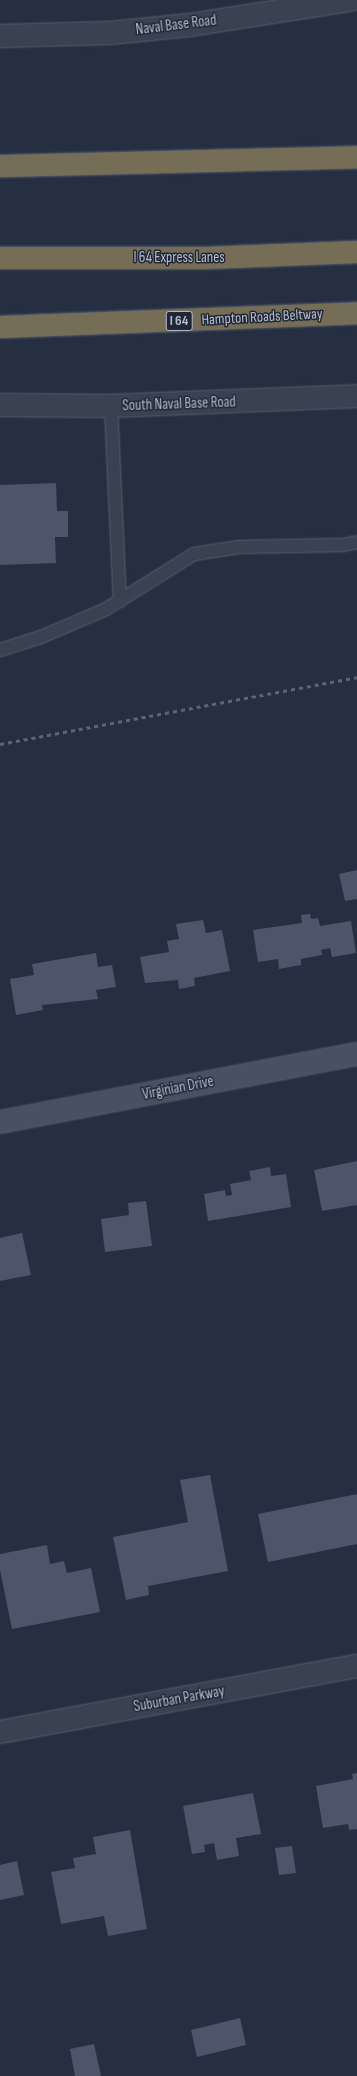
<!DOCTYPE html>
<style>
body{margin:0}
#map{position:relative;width:357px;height:2076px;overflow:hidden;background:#262f41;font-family:"Sofia Sans Condensed",sans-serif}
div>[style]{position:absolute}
.building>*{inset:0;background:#4c556a}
.roads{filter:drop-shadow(0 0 1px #585f6e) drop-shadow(0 0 1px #585f6e)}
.lane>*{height:12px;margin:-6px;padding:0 6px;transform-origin:6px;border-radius:6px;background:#3a4150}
.street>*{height:22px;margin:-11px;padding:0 11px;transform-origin:11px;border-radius:11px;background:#3a4150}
.secondary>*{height:22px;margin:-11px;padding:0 11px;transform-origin:11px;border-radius:11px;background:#485063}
.highway>*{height:22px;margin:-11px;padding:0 11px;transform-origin:11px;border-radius:11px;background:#766d57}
.rail>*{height:3px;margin-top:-1.5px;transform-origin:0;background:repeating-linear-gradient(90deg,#5c6577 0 4px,transparent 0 8px)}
span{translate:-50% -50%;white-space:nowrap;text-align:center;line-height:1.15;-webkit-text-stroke:3px #1f2636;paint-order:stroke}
.shield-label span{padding:1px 3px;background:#1f2636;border:1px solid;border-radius:3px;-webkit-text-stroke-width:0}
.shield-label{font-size:14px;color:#b7bdcb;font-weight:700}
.street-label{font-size:15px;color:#b7bdcb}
</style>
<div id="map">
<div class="building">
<i style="clip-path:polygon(56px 483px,57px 511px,68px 511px,68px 537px,55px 537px,56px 563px,0 565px,0 485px)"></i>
<i style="clip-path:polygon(357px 870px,357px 899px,345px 901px,339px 874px)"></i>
<i style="clip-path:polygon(310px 914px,311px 919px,318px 918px,320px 926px,351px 921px,356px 953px,332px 957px,330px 948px,321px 950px,322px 955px,301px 959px,301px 965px,279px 969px,278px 959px,258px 962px,253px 930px,302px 923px,301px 915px)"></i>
<i style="clip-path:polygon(203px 920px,206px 933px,222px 930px,230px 971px,194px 978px,195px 986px,179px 989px,178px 980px,145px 983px,140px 957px,169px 952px,167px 941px,179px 939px,176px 924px)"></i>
<i style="clip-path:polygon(96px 953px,98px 967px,112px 965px,116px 987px,96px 990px,98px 999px,42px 1005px,43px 1010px,16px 1015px,10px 979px,34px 975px,32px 964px)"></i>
<i style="clip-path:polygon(357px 1161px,357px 1205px,322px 1211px,314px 1170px)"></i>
<i style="clip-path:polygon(270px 1167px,271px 1176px,286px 1174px,291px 1207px,208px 1221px,204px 1194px,225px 1190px,226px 1196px,232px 1195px,230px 1184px,251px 1180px,249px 1171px)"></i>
<i style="clip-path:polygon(146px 1201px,152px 1246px,105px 1252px,101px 1219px,129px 1215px,128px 1203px)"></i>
<i style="clip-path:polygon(22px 1233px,31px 1275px,0 1281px,0 1238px)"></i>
<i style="clip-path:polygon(210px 1475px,228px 1571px,148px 1586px,149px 1595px,126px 1600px,113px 1537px,188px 1522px,180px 1480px)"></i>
<i style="clip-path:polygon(357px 1494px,357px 1544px,268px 1562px,258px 1514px)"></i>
<i style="clip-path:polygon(47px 1545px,50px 1564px,64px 1561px,67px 1573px,91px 1568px,100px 1612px,12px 1629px,0 1570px,0 1554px)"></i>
<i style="clip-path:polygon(357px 1773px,357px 1829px,349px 1830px,348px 1824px,323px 1828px,316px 1786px,353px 1779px,352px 1774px)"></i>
<i style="clip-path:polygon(253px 1793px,261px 1834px,236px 1838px,239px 1856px,217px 1860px,214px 1843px,204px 1845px,205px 1852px,192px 1854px,183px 1806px)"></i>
<i style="clip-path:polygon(130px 1830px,147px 1929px,108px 1936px,104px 1916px,61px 1924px,51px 1872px,75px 1868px,73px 1858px,96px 1854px,93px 1837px)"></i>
<i style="clip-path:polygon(292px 1846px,296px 1873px,279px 1875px,275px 1848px)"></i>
<i style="clip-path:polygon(17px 1861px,24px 1895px,0 1900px,0 1865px)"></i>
<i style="clip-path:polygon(240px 2018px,246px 2045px,197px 2057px,191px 2030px)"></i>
<i style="clip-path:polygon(94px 2044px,101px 2076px,75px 2076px,70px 2049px)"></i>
</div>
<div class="roads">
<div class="lane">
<i style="left:111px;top:406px;width:195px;rotate:87.4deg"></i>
<i style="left:0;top:650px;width:43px;rotate:-17.6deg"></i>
<i style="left:41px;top:637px;width:71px;rotate:-23.3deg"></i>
<i style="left:106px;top:609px;width:104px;rotate:-32deg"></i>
<i style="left:194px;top:554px;width:46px;rotate:-8.8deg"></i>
<i style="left:239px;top:547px;width:104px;rotate:-1.1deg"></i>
<i style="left:343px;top:545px;width:14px;rotate:-12deg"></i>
</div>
<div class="street">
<i style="left:0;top:36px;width:110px;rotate:-1.6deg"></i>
<i style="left:110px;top:33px;width:80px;rotate:-5.7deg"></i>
<i style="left:190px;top:25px;width:162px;rotate:-8.9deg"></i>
<i style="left:0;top:405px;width:111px;rotate:0.5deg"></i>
<i style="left:111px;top:406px;width:246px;rotate:-2.3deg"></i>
<i style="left:0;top:1732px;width:363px;rotate:-10.5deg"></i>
</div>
<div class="secondary">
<i style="left:0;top:1122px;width:363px;rotate:-10.8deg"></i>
</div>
<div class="highway">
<i style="left:0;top:166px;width:357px;rotate:-1.4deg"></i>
<i style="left:0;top:258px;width:206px"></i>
<i style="left:206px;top:258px;width:151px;rotate:-2.3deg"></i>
<i style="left:0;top:327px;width:357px;rotate:-2.2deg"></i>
</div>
</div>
<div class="rail">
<i style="left:0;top:744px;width:363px;rotate:-10.6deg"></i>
</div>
<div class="shield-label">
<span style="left:179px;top:321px">I 64</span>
</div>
<div class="street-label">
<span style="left:176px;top:25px;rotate:-7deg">Naval Base Road</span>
<span style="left:179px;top:258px">I 64 Express Lanes</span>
<span style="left:262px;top:317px;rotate:-3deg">Hampton Roads Beltway</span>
<span style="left:179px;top:404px;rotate:-2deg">South Naval Base Road</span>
<span style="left:178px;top:1088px;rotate:-11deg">Virginian Drive</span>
<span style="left:179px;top:1699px;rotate:-10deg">Suburban Parkway</span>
</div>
</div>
